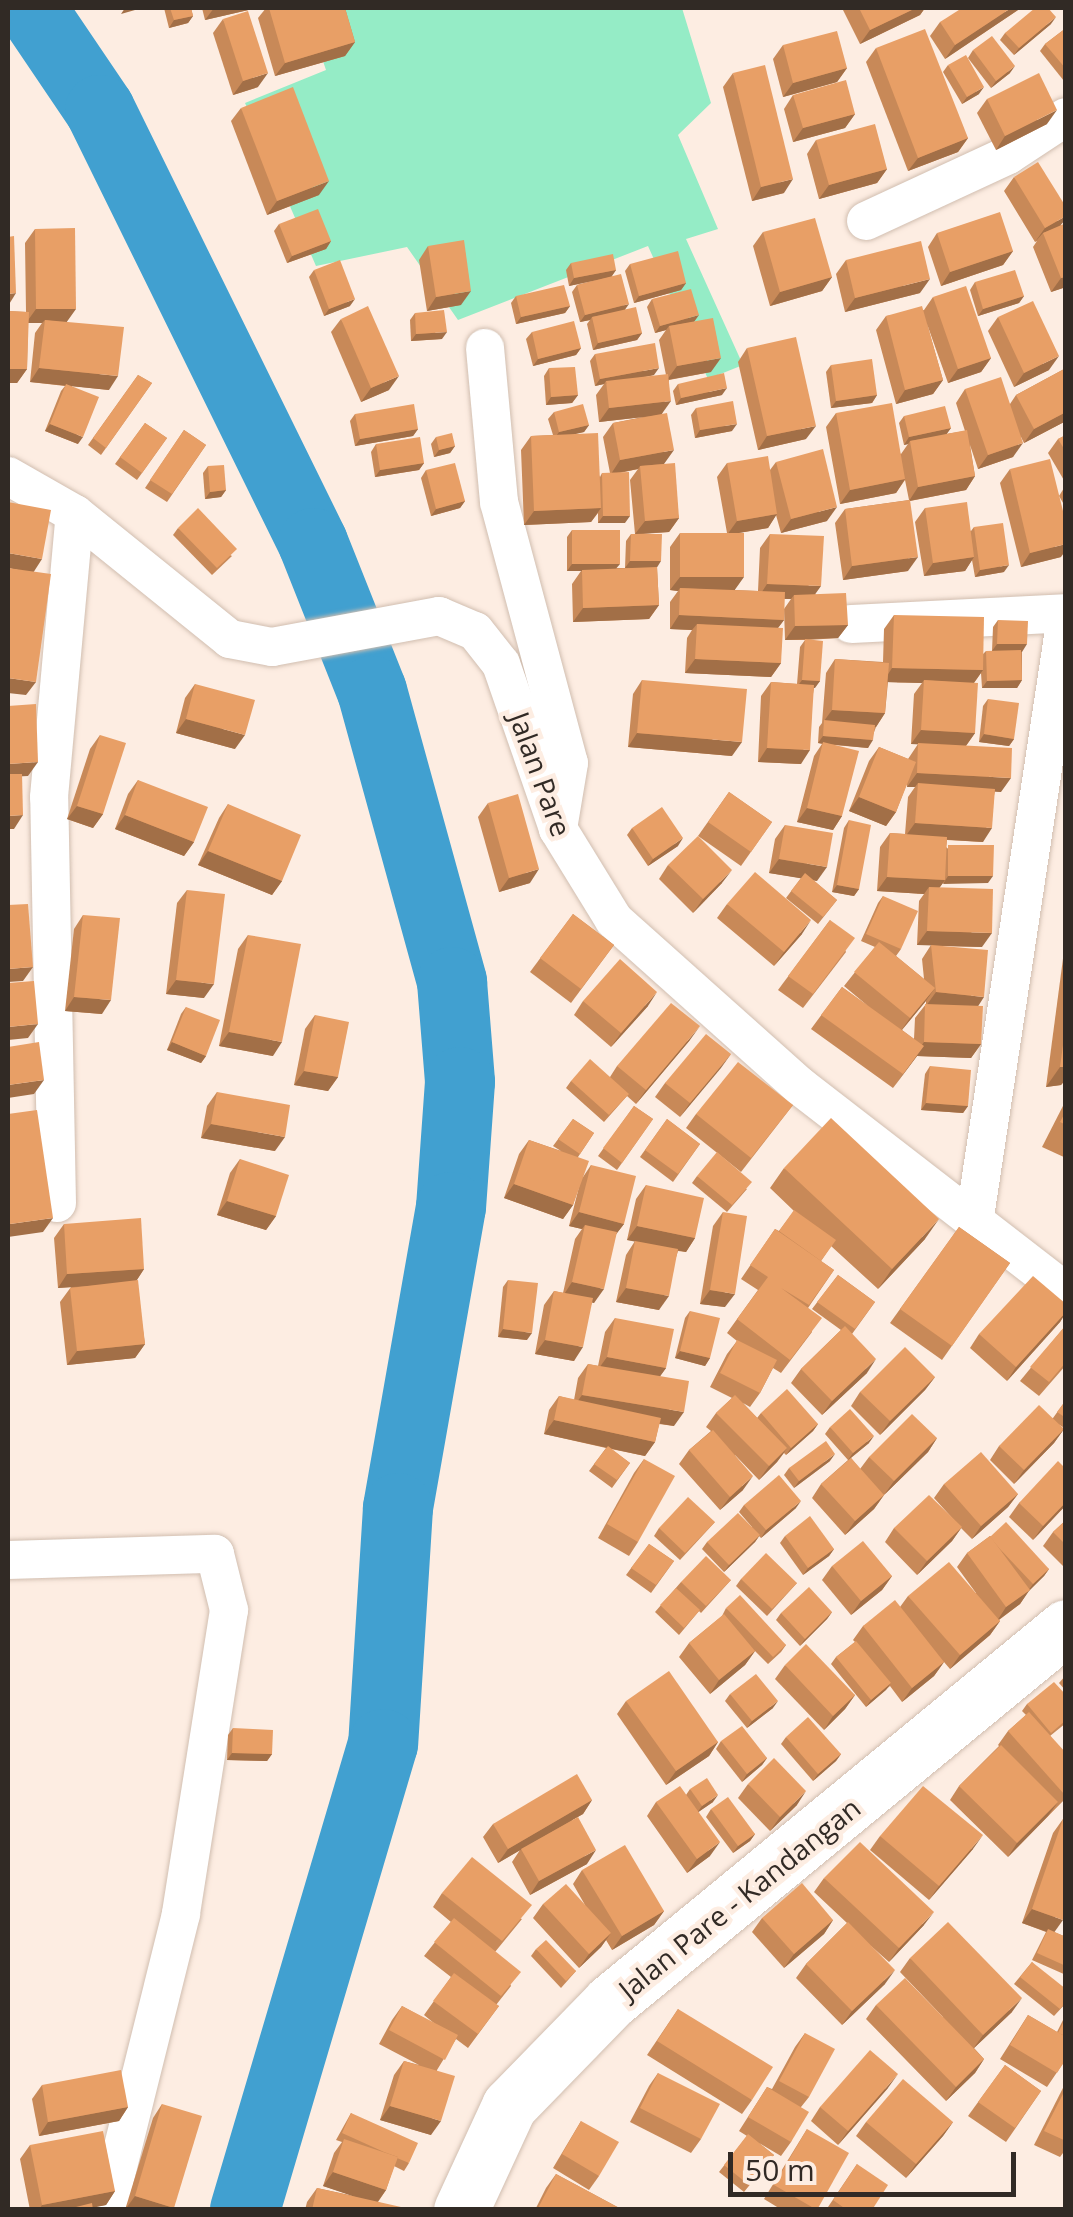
<!DOCTYPE html>
<style>
body{margin:0}
#map{position:relative;width:1073px;height:2217px;overflow:hidden;background:#fdede2;font-family:"Open Sans",sans-serif}
div>[style]{position:absolute}
.green>*{inset:0;background:#95ecc6}
.river>*{height:70px;margin:-35px;padding:0 35px;transform-origin:35px;border-radius:35px;background:#41a0d0}
.roads{filter:drop-shadow(0 0 2px #d1beb0) drop-shadow(0 0 2px #d1beb0)}
.minor>*{height:38px;margin:-19px;padding:0 19px;transform-origin:19px;border-radius:19px;background:#fff}
.primary>*{height:55px;margin:-27.5px;padding:0 27.5px;transform-origin:27.5px;border-radius:27.5px;background:#fff}
.wall>*{inset:0;background:#c88958}
.shaded-wall>*{inset:0;background:#a26f47}
.building>*{inset:0;background:#e89f66}
span{translate:-50% -50%;white-space:nowrap;text-align:center;line-height:1.15;-webkit-text-stroke:9px #fdede2;paint-order:stroke}
.street-label{font-size:28px;color:#312a25}
.frame{position:absolute;inset:0;border:10px solid #312a25;pointer-events:none}
.scale{position:absolute;left:728px;top:2152px;width:288px;height:45px;box-sizing:border-box;border:5px solid #312a25;border-top:0;padding-left:12px;font-size:30px;line-height:35px;white-space:nowrap;color:#312a25;-webkit-text-stroke:8px #fdede2;paint-order:stroke}
</style>
<div id="map">
<div class="green">
<i style="clip-path:polygon(305px 8px,682px 8px,711px 103px,678px 135px,718px 229px,686px 239px,743px 365px,708px 379px,648px 246px,458px 320px,407px 247px,316px 266px,245px 103px,326px 70px)"></i>
</div>
<div class="river">
<i style="left:31px;top:8px;width:123px;rotate:55.9deg"></i>
<i style="left:100px;top:110px;width:483px;rotate:63.8deg"></i>
<i style="left:313px;top:543px;width:159px;rotate:68.3deg"></i>
<i style="left:372px;top:691px;width:302px;rotate:74.6deg"></i>
<i style="left:452px;top:982px;width:100px;rotate:85.4deg"></i>
<i style="left:460px;top:1082px;width:125px;rotate:94.1deg"></i>
<i style="left:451px;top:1207px;width:306px;rotate:100deg"></i>
<i style="left:398px;top:1508px;width:236px;rotate:93.6deg"></i>
<i style="left:383px;top:1744px;width:486px;rotate:106.5deg"></i>
</div>
<div class="roads">
<div class="minor">
<i style="left:866px;top:221px;width:157px;rotate:-24.9deg"></i>
<i style="left:1008px;top:155px;width:69px;rotate:-33.2deg"></i>
<i style="left:485px;top:348px;width:155px;rotate:84.8deg"></i>
<i style="left:499px;top:502px;width:270px;rotate:75deg"></i>
<i style="left:569px;top:763px;width:67px;rotate:99.5deg"></i>
<i style="left:8px;top:476px;width:77px;rotate:29.6deg"></i>
<i style="left:75px;top:514px;width:199px;rotate:38.9deg"></i>
<i style="left:230px;top:639px;width:43px;rotate:10.8deg"></i>
<i style="left:272px;top:647px;width:170px;rotate:-10.5deg"></i>
<i style="left:439px;top:616px;width:39px;rotate:23deg"></i>
<i style="left:475px;top:631px;width:42px;rotate:51.8deg"></i>
<i style="left:501px;top:664px;width:175px;rotate:70.9deg"></i>
<i style="left:558px;top:829px;width:107px;rotate:58.4deg"></i>
<i style="left:614px;top:920px;width:251px;rotate:41.8deg"></i>
<i style="left:801px;top:1087px;width:335px;rotate:37.7deg"></i>
<i style="left:851px;top:624px;width:215px;rotate:-2.9deg"></i>
<i style="left:57px;top:1203px;width:406px;rotate:-91.1deg"></i>
<i style="left:49px;top:797px;width:284px;rotate:-84.8deg"></i>
<i style="left:974px;top:1223px;width:613px;rotate:-81.37deg"></i>
<i style="left:8px;top:1560px;width:207px;rotate:-1.7deg"></i>
<i style="left:215px;top:1554px;width:58px;rotate:76deg"></i>
<i style="left:229px;top:1610px;width:308px;rotate:99deg"></i>
<i style="left:181px;top:1914px;width:305px;rotate:104deg"></i>
</div>
<div class="primary">
<i style="left:461px;top:2210px;width:115px;rotate:-65.2deg"></i>
<i style="left:509px;top:2106px;width:145px;rotate:-45.8deg"></i>
<i style="left:610px;top:2002px;width:590px;rotate:-39.43deg"></i>
</div>
</div>
<div class="wall">
<i style="clip-path:polygon(164px 8px,191px 8px,193px 16px,188px 23px,169px 28px)"></i>
<i style="clip-path:polygon(202px 8px,257px 8px,205px 20px)"></i>
<i style="clip-path:polygon(266px 8px,345px 8px,355px 42px,345px 56px,275px 76px,258px 18px)"></i>
<i style="clip-path:polygon(842px 8px,925px 8px,920px 15px,860px 44px)"></i>
<i style="clip-path:polygon(1018px 10px,945px 59px,930px 36px,940px 22px)"></i>
<i style="clip-path:polygon(223px 19px,258px 87px,233px 95px,213px 33px)"></i>
<i style="clip-path:polygon(1051px 24px,1014px 55px,1000px 40px,1005px 33px)"></i>
<i style="clip-path:polygon(1066px 28px,1066px 80px,1064px 81px,1040px 51px,1045px 44px)"></i>
<i style="clip-path:polygon(783px 45px,847px 68px,837px 82px,783px 97px,773px 59px)"></i>
<i style="clip-path:polygon(876px 48px,968px 138px,958px 152px,908px 171px,866px 62px)"></i>
<i style="clip-path:polygon(973px 50px,1010px 73px,991px 88px,968px 58px)"></i>
<i style="clip-path:polygon(948px 65px,979px 94px,962px 104px,943px 72px)"></i>
<i style="clip-path:polygon(733px 73px,784px 193px,752px 201px,723px 87px)"></i>
<i style="clip-path:polygon(793px 95px,855px 114px,845px 128px,793px 142px,784px 109px)"></i>
<i style="clip-path:polygon(987px 99px,1047px 124px,996px 150px,977px 113px)"></i>
<i style="clip-path:polygon(241px 108px,319px 195px,267px 215px,231px 121px)"></i>
<i style="clip-path:polygon(816px 140px,887px 169px,877px 183px,819px 199px,807px 154px)"></i>
<i style="clip-path:polygon(1014px 177px,1061px 225px,1066px 287px,1051px 292px,1033px 247px,1037px 241px,1035px 242px,1004px 191px)"></i>
<i style="clip-path:polygon(279px 224px,331px 241px,326px 249px,287px 263px,274px 231px)"></i>
<i style="clip-path:polygon(35px 229px,67px 322px,109px 390px,72px 386px,78px 444px,45px 431px,61px 391px,65px 386px,30px 382px,35px 333px,42px 323px,28px 323px,27px 369px,17px 383px,8px 383px,8px 311px,26px 312px,25px 243px)"></i>
<i style="clip-path:polygon(763px 232px,832px 277px,822px 291px,770px 306px,753px 246px)"></i>
<i style="clip-path:polygon(937px 233px,1013px 251px,1003px 265px,941px 286px,928px 247px)"></i>
<i style="clip-path:polygon(428px 246px,461px 305px,427px 311px,419px 260px)"></i>
<i style="clip-path:polygon(846px 260px,920px 293px,845px 312px,836px 274px)"></i>
<i style="clip-path:polygon(571px 263px,616px 270px,612px 276px,625px 309px,642px 333px,637px 340px,593px 350px,587px 324px,590px 320px,580px 322px,572px 292px,577px 285px,596px 280px,569px 286px,566px 270px)"></i>
<i style="clip-path:polygon(630px 264px,686px 283px,681px 290px,634px 303px,625px 271px)"></i>
<i style="clip-path:polygon(314px 270px,350px 306px,324px 316px,309px 277px)"></i>
<i style="clip-path:polygon(975px 282px,1024px 296px,1019px 303px,978px 316px,970px 290px)"></i>
<i style="clip-path:polygon(516px 296px,570px 306px,565px 313px,516px 324px,511px 303px)"></i>
<i style="clip-path:polygon(933px 297px,991px 358px,981px 372px,948px 383px,927px 324px,943px 380px,933px 394px,896px 404px,876px 330px,886px 316px,924px 310px)"></i>
<i style="clip-path:polygon(652px 299px,694px 322px,711px 372px,669px 380px,662px 414px,664px 464px,679px 518px,669px 532px,643px 534px,657px 567px,659px 605px,649px 619px,573px 622px,572px 584px,581px 571px,567px 571px,567px 537px,572px 530px,616px 568px,625px 568px,626px 541px,631px 534px,635px 534px,630px 480px,638px 469px,620px 473px,625px 523px,598px 523px,598px 513px,591px 522px,524px 525px,521px 450px,531px 436px,553px 435px,548px 419px,554px 412px,589px 425px,584px 432px,574px 434px,600px 477px,602px 473px,610px 473px,603px 437px,613px 423px,643px 417px,599px 422px,596px 395px,604px 384px,595px 386px,590px 361px,595px 354px,654px 375px,641px 378px,666px 375px,659px 340px,666px 330px,655px 333px,647px 307px)"></i>
<i style="clip-path:polygon(415px 313px,442px 339px,411px 341px,410px 320px)"></i>
<i style="clip-path:polygon(998px 317px,1049px 370px,1014px 387px,988px 331px)"></i>
<i style="clip-path:polygon(341px 319px,389px 390px,361px 402px,331px 332px)"></i>
<i style="clip-path:polygon(532px 332px,581px 348px,576px 355px,533px 366px,526px 339px)"></i>
<i style="clip-path:polygon(747px 348px,806px 439px,758px 450px,738px 362px)"></i>
<i style="clip-path:polygon(831px 365px,877px 395px,872px 403px,831px 408px,826px 372px)"></i>
<i style="clip-path:polygon(549px 368px,578px 395px,572px 403px,546px 405px,544px 376px)"></i>
<i style="clip-path:polygon(1066px 368px,1066px 421px,1024px 443px,1021px 437px,1013px 457px,978px 469px,970px 445px,975px 476px,966px 490px,910px 501px,908px 571px,843px 580px,835px 523px,845px 509px,909px 500px,905px 480px,896px 493px,840px 504px,826px 427px,836px 413px,901px 454px,908px 444px,904px 445px,899px 423px,904px 416px,951px 428px,946px 434px,965px 431px,956px 403px,965px 389px,1010px 404px,1016px 395px)"></i>
<i style="clip-path:polygon(138px 375px,152px 383px,101px 455px,88px 445px)"></i>
<i style="clip-path:polygon(678px 384px,722px 395px,676px 405px,673px 391px)"></i>
<i style="clip-path:polygon(696px 408px,732px 431px,695px 438px,691px 415px)"></i>
<i style="clip-path:polygon(355px 414px,418px 429px,413px 436px,355px 446px,350px 421px)"></i>
<i style="clip-path:polygon(145px 423px,167px 438px,137px 480px,115px 464px)"></i>
<i style="clip-path:polygon(184px 430px,206px 445px,167px 502px,145px 488px)"></i>
<i style="clip-path:polygon(1066px 435px,1066px 482px,1065px 482px,1048px 453px,1058px 439px)"></i>
<i style="clip-path:polygon(436px 437px,455px 446px,450px 453px,434px 457px,431px 444px)"></i>
<i style="clip-path:polygon(376px 444px,424px 463px,419px 470px,375px 477px,371px 452px)"></i>
<i style="clip-path:polygon(evenodd,776px 462px,827px 521px,781px 533px,776px 515px,768px 528px,738px 533px,735px 590px,758px 591px,760px 548px,770px 534px,815px 594px,848px 625px,838px 638px,808px 640px,820px 681px,814px 688px,801px 764px,758px 762px,761px 696px,771px 682px,797px 684px,800px 647px,805px 640px,785px 640px,784px 609px,784px 620px,778px 628px,781px 663px,771px 677px,685px 673px,687px 638px,692px 630px,670px 629px,670px 602px,678px 591px,670px 590px,670px 547px,680px 533px,727px 533px,717px 477px,727px 463px,770px 470px,776px 462px,784px 599px,791px 599px,784px 609px,784px 599px)"></i>
<i style="clip-path:polygon(208px 466px,226px 490px,221px 497px,205px 499px,203px 473px)"></i>
<i style="clip-path:polygon(1010px 469px,1061px 557px,1021px 567px,1000px 483px)"></i>
<i style="clip-path:polygon(426px 470px,465px 501px,460px 508px,431px 516px,421px 478px)"></i>
<i style="clip-path:polygon(1064px 488px,1066px 488px,1066px 508px,1059px 496px)"></i>
<i style="clip-path:polygon(925px 508px,971px 531px,974px 527px,1004px 572px,975px 577px,972px 560px,965px 571px,924px 576px,915px 522px)"></i>
<i style="clip-path:polygon(178px 528px,232px 556px,212px 575px,173px 535px)"></i>
<i style="clip-path:polygon(evenodd,894px 615px,983px 654px,986px 651px,992px 651px,993px 627px,998px 620px,1022px 652px,1022px 680px,1017px 688px,982px 688px,981px 673px,974px 683px,975px 733px,966px 746px,1001px 792px,995px 791px,983px 842px,947px 840px,946px 847px,988px 883px,943px 883px,939px 888px,982px 947px,940px 946px,978px 1006px,981px 1044px,971px 1058px,917px 1056px,893px 1088px,811px 1029px,842px 987px,868px 1006px,844px 986px,875px 947px,861px 941px,878px 903px,883px 896px,901px 949px,896px 956px,924px 979px,922px 959px,931px 945px,917px 945px,919px 901px,924px 894px,877px 891px,880px 847px,890px 833px,905px 834px,908px 797px,915px 787px,907px 787px,907px 783px,896px 812px,886px 826px,849px 811px,869px 761px,879px 747px,908px 759px,918px 744px,911px 744px,914px 694px,922px 683px,888px 682px,885px 713px,876px 727px,868px 748px,834px 745px,842px 816px,833px 830px,797px 822px,814px 756px,822px 744px,818px 743px,819px 727px,822px 723px,826px 673px,835px 659px,883px 662px,884px 629px,894px 615px,926px 1001px,926px 1004px,915px 1018px,914px 1039px,902px 1030px,926px 1001px)"></i>
<i style="clip-path:polygon(642px 680px,732px 756px,628px 747px,633px 694px)"></i>
<i style="clip-path:polygon(195px 684px,235px 749px,176px 733px,185px 698px)"></i>
<i style="clip-path:polygon(988px 699px,1014px 739px,1009px 746px,979px 742px,983px 706px)"></i>
<i style="clip-path:polygon(100px 735px,103px 814px,93px 828px,67px 819px,90px 749px)"></i>
<i style="clip-path:polygon(138px 780px,194px 842px,184px 856px,115px 829px,128px 794px)"></i>
<i style="clip-path:polygon(729px 792px,772px 822px,741px 866px,698px 836px)"></i>
<i style="clip-path:polygon(488px 803px,530px 883px,499px 892px,478px 817px)"></i>
<i style="clip-path:polygon(228px 804px,282px 881px,272px 895px,198px 865px,219px 818px)"></i>
<i style="clip-path:polygon(849px 820px,859px 889px,854px 896px,832px 892px,844px 828px)"></i>
<i style="clip-path:polygon(785px 825px,817px 881px,813px 880px,837px 900px,818px 924px,786px 898px,801px 878px,769px 873px,775px 839px)"></i>
<i style="clip-path:polygon(632px 828px,678px 846px,648px 866px,627px 835px)"></i>
<i style="clip-path:polygon(668px 865px,722px 883px,693px 913px,659px 879px)"></i>
<i style="clip-path:polygon(187px 890px,204px 998px,166px 994px,177px 903px)"></i>
<i style="clip-path:polygon(727px 904px,802px 934px,774px 966px,717px 918px)"></i>
<i style="clip-path:polygon(573px 914px,614px 945px,571px 1003px,530px 972px)"></i>
<i style="clip-path:polygon(83px 915px,102px 1014px,65px 1011px,74px 929px)"></i>
<i style="clip-path:polygon(830px 920px,846px 952px,803px 1008px,778px 990px)"></i>
<i style="clip-path:polygon(248px 935px,273px 1056px,219px 1046px,238px 949px)"></i>
<i style="clip-path:polygon(1066px 936px,1066px 1079px,1061px 1085px,1046px 1087px)"></i>
<i style="clip-path:polygon(583px 1001px,648px 1006px,611px 1047px,574px 1015px)"></i>
<i style="clip-path:polygon(186px 1007px,206px 1056px,201px 1063px,167px 1050px,181px 1014px)"></i>
<i style="clip-path:polygon(315px 1015px,338px 1077px,328px 1091px,294px 1085px,305px 1029px)"></i>
<i style="clip-path:polygon(690px 1040px,636px 1104px,627px 1096px,604px 1122px,566px 1088px,571px 1081px,610px 1077px,617px 1066px)"></i>
<i style="clip-path:polygon(731px 1054px,680px 1117px,655px 1097px,665px 1083px)"></i>
<i style="clip-path:polygon(930px 1066px,968px 1106px,963px 1113px,921px 1110px,925px 1074px)"></i>
<i style="clip-path:polygon(217px 1092px,275px 1151px,201px 1138px,207px 1106px)"></i>
<i style="clip-path:polygon(1066px 1100px,1066px 1158px,1042px 1147px)"></i>
<i style="clip-path:polygon(793px 1105px,741px 1172px,686px 1128px,696px 1114px)"></i>
<i style="clip-path:polygon(634px 1106px,653px 1119px,617px 1170px,598px 1156px)"></i>
<i style="clip-path:polygon(573px 1119px,594px 1133px,578px 1157px,583px 1177px,591px 1165px,624px 1224px,616px 1234px,594px 1303px,592px 1302px,574px 1361px,535px 1354px,544px 1305px,554px 1291px,563px 1293px,575px 1239px,582px 1229px,569px 1226px,580px 1183px,573px 1205px,563px 1219px,504px 1198px,519px 1154px,529px 1140px,561px 1151px,553px 1146px)"></i>
<i style="clip-path:polygon(667px 1119px,700px 1144px,673px 1182px,640px 1157px)"></i>
<i style="clip-path:polygon(240px 1159px,276px 1216px,266px 1230px,217px 1215px,230px 1173px)"></i>
<i style="clip-path:polygon(784px 1168px,925px 1239px,878px 1289px,831px 1246px,821px 1261px,834px 1270px,808px 1308px,812px 1332px,781px 1373px,773px 1368px,760px 1393px,750px 1407px,743px 1403px,757px 1418px,761px 1413px,818px 1424px,813px 1431px,786px 1455px,784px 1453px,777px 1462px,759px 1480px,735px 1455px,743px 1490px,720px 1510px,679px 1464px,689px 1450px,711px 1431px,706px 1427px,716px 1413px,732px 1398px,710px 1387px,727px 1354px,737px 1341px,727px 1333px,758px 1290px,741px 1279px,775px 1229px,779px 1231px,794px 1211px,770px 1188px)"></i>
<i style="clip-path:polygon(697px 1176px,747px 1189px,727px 1212px,692px 1183px)"></i>
<i style="clip-path:polygon(646px 1185px,695px 1238px,686px 1252px,678px 1251px,659px 1310px,616px 1302px,626px 1255px,635px 1241px,627px 1240px,636px 1199px)"></i>
<i style="clip-path:polygon(723px 1212px,725px 1307px,700px 1304px,713px 1226px)"></i>
<i style="clip-path:polygon(64px 1224px,144px 1269px,136px 1281px,145px 1344px,135px 1358px,67px 1365px,60px 1302px,71px 1287px,58px 1288px,54px 1238px)"></i>
<i style="clip-path:polygon(959px 1227px,1010px 1263px,942px 1360px,890px 1323px)"></i>
<i style="clip-path:polygon(838px 1275px,875px 1302px,852px 1334px,867px 1373px,822px 1415px,791px 1383px,801px 1369px,841px 1330px,812px 1309px)"></i>
<i style="clip-path:polygon(508px 1280px,527px 1340px,498px 1337px,503px 1287px)"></i>
<i style="clip-path:polygon(1066px 1304px,1066px 1313px,1060px 1322px,1007px 1381px,970px 1348px,979px 1334px)"></i>
<i style="clip-path:polygon(690px 1311px,710px 1358px,705px 1366px,675px 1358px,685px 1318px)"></i>
<i style="clip-path:polygon(615px 1318px,666px 1368px,660px 1376px,674px 1426px,659px 1424px,655px 1442px,645px 1456px,611px 1449px,630px 1463px,612px 1488px,589px 1471px,606px 1448px,544px 1434px,549px 1410px,559px 1396px,574px 1400px,578px 1378px,588px 1364px,598px 1366px,605px 1332px)"></i>
<i style="clip-path:polygon(1066px 1325px,1066px 1365px,1039px 1396px,1020px 1381px)"></i>
<i style="clip-path:polygon(935px 1377px,925px 1390px,880px 1435px,851px 1406px,860px 1392px)"></i>
<i style="clip-path:polygon(1066px 1400px,1066px 1429px,1058px 1424px,1064px 1429px,1054px 1443px,1014px 1484px,990px 1460px,999px 1446px,1053px 1418px)"></i>
<i style="clip-path:polygon(830px 1427px,869px 1443px,851px 1458px,860px 1469px,869px 1457px,937px 1438px,928px 1452px,884px 1495px,874px 1509px,845px 1535px,812px 1498px,821px 1484px,848px 1460px,825px 1434px)"></i>
<i style="clip-path:polygon(644px 1459px,638px 1542px,629px 1556px,598px 1538px,634px 1473px)"></i>
<i style="clip-path:polygon(830px 1461px,794px 1488px,784px 1475px,789px 1468px)"></i>
<i style="clip-path:polygon(1066px 1469px,1066px 1505px,1033px 1540px,1009px 1517px,1019px 1503px)"></i>
<i style="clip-path:polygon(944px 1484px,1018px 1494px,1008px 1507px,972px 1539px,961px 1528px,952px 1541px,917px 1575px,885px 1542px,894px 1528px,954px 1520px,934px 1498px)"></i>
<i style="clip-path:polygon(744px 1505px,796px 1508px,761px 1538px,759px 1536px,755px 1542px,724px 1572px,702px 1549px,707px 1542px,752px 1527px,739px 1512px)"></i>
<i style="clip-path:polygon(1066px 1520px,1066px 1569px,1043px 1546px,1053px 1532px)"></i>
<i style="clip-path:polygon(715px 1522px,680px 1560px,654px 1536px,659px 1528px)"></i>
<i style="clip-path:polygon(785px 1536px,834px 1549px,829px 1556px,803px 1575px,780px 1543px)"></i>
<i style="clip-path:polygon(990px 1536px,1049px 1569px,1044px 1576px,1029px 1590px,1020px 1604px,999px 1620px,1000px 1621px,990px 1635px,950px 1669px,944px 1662px,934px 1676px,902px 1702px,890px 1686px,866px 1707px,831px 1664px,836px 1657px,855px 1642px,853px 1640px,863px 1626px,900px 1607px,908px 1596px,976px 1593px,957px 1567px,967px 1553px)"></i>
<i style="clip-path:polygon(649px 1544px,674px 1561px,651px 1593px,626px 1575px)"></i>
<i style="clip-path:polygon(832px 1566px,892px 1576px,882px 1590px,851px 1615px,822px 1580px)"></i>
<i style="clip-path:polygon(741px 1579px,797px 1583px,767px 1616px,736px 1586px)"></i>
<i style="clip-path:polygon(731px 1580px,701px 1613px,699px 1611px,679px 1635px,655px 1612px,681px 1582px)"></i>
<i style="clip-path:polygon(726px 1608px,786px 1645px,781px 1652px,768px 1664px,755px 1651px,745px 1665px,710px 1694px,679px 1657px,689px 1643px,722px 1616px)"></i>
<i style="clip-path:polygon(832px 1612px,827px 1619px,800px 1646px,776px 1620px,781px 1613px)"></i>
<i style="clip-path:polygon(785px 1665px,855px 1695px,845px 1709px,824px 1730px,775px 1679px)"></i>
<i style="clip-path:polygon(1066px 1675px,1066px 1691px,1059px 1683px)"></i>
<i style="clip-path:polygon(730px 1694px,773px 1708px,747px 1728px,725px 1701px)"></i>
<i style="clip-path:polygon(1066px 1695px,1066px 1723px,1050px 1736px,1066px 1798px,1008px 1857px,950px 1800px,959px 1786px,999px 1746px,998px 1745px,1008px 1731px,1026px 1715px,1022px 1711px,1027px 1704px)"></i>
<i style="clip-path:polygon(626px 1701px,718px 1742px,709px 1756px,666px 1785px,617px 1714px)"></i>
<i style="clip-path:polygon(233px 1728px,272px 1754px,267px 1761px,227px 1760px,228px 1735px)"></i>
<i style="clip-path:polygon(786px 1737px,841px 1754px,836px 1761px,813px 1781px,781px 1744px)"></i>
<i style="clip-path:polygon(721px 1741px,767px 1758px,762px 1765px,742px 1782px,716px 1749px)"></i>
<i style="clip-path:polygon(748px 1784px,797px 1805px,770px 1831px,738px 1798px)"></i>
<i style="clip-path:polygon(690px 1789px,713px 1802px,698px 1812px,710px 1856px,687px 1873px,647px 1816px,656px 1802px,686px 1795px)"></i>
<i style="clip-path:polygon(592px 1800px,583px 1814px,572px 1820px,587px 1864px,530px 1895px,512px 1862px,520px 1850px,498px 1863px,483px 1837px,493px 1824px)"></i>
<i style="clip-path:polygon(711px 1809px,755px 1834px,750px 1841px,733px 1853px,706px 1817px)"></i>
<i style="clip-path:polygon(1063px 1819px,1054px 1932px,1066px 1937px,1066px 1975px,1032px 1960px,1046px 1932px,1022px 1923px,1053px 1833px)"></i>
<i style="clip-path:polygon(880px 1836px,973px 1849px,929px 1900px,870px 1850px)"></i>
<i style="clip-path:polygon(582px 1870px,664px 1911px,654px 1925px,612px 1950px,606px 1940px,601px 1947px,579px 1968px,533px 1918px,543px 1904px,585px 1905px,573px 1884px)"></i>
<i style="clip-path:polygon(824px 1878px,924px 1925px,889px 1962px,871px 1946px,885px 1984px,842px 2025px,796px 1978px,806px 1964px,847px 1923px,814px 1892px)"></i>
<i style="clip-path:polygon(442px 1893px,522px 1919px,495px 1952px,511px 1986px,496px 2005px,499px 2006px,468px 2048px,456px 2039px,437px 2070px,431px 2135px,380px 2120px,394px 2075px,404px 2061px,419px 2065px,379px 2044px,392px 2020px,402px 2006px,435px 2024px,424px 2015px,451px 1977px,424px 1956px,451px 1922px,433px 1907px)"></i>
<i style="clip-path:polygon(762px 1918px,833px 1920px,824px 1934px,784px 1968px,752px 1932px)"></i>
<i style="clip-path:polygon(536px 1949px,576px 1971px,561px 1988px,531px 1956px)"></i>
<i style="clip-path:polygon(910px 1958px,1012px 2012px,974px 2048px,984px 2059px,975px 2073px,946px 2101px,866px 2019px,876px 2005px,943px 2017px,900px 1972px)"></i>
<i style="clip-path:polygon(1032px 1962px,1066px 2003px,1054px 2016px,1014px 1984px)"></i>
<i style="clip-path:polygon(678px 2009px,752px 2100px,742px 2114px,647px 2055px)"></i>
<i style="clip-path:polygon(1066px 2014px,1066px 2059px,1047px 2087px,1000px 2059px,1028px 2015px,1057px 2032px)"></i>
<i style="clip-path:polygon(805px 2033px,809px 2097px,801px 2107px,791px 2142px,781px 2156px,759px 2143px,774px 2155px,744px 2192px,719px 2172px,747px 2136px,739px 2131px,767px 2087px,772px 2089px,795px 2047px)"></i>
<i style="clip-path:polygon(1005px 2065px,1041px 2091px,1006px 2142px,968px 2116px)"></i>
<i style="clip-path:polygon(658px 2073px,701px 2139px,691px 2153px,630px 2122px,649px 2086px)"></i>
<i style="clip-path:polygon(1066px 2082px,1066px 2149px,1060px 2157px,1034px 2145px)"></i>
<i style="clip-path:polygon(42px 2085px,128px 2107px,119px 2121px,39px 2136px,32px 2099px)"></i>
<i style="clip-path:polygon(888px 2088px,838px 2145px,811px 2121px,820px 2107px)"></i>
<i style="clip-path:polygon(162px 2104px,174px 2208px,173px 2210px,125px 2210px,153px 2118px)"></i>
<i style="clip-path:polygon(351px 2113px,409px 2163px,404px 2171px,394px 2166px,386px 2190px,378px 2202px,400px 2210px,305px 2210px,307px 2202px,317px 2188px,354px 2196px,323px 2186px,334px 2153px,342px 2142px,336px 2140px)"></i>
<i style="clip-path:polygon(581px 2121px,599px 2176px,589px 2190px,553px 2168px)"></i>
<i style="clip-path:polygon(866px 2122px,953px 2122px,943px 2136px,906px 2178px,856px 2136px)"></i>
<i style="clip-path:polygon(807px 2129px,817px 2210px,782px 2210px,764px 2199px)"></i>
<i style="clip-path:polygon(30px 2145px,115px 2191px,106px 2205px,93px 2207px,93px 2210px,30px 2210px,20px 2159px)"></i>
<i style="clip-path:polygon(857px 2164px,872px 2210px,831px 2210px,828px 2207px)"></i>
<i style="clip-path:polygon(556px 2174px,623px 2210px,535px 2210px,546px 2188px)"></i>
</div>
<div class="shaded-wall">
<i style="clip-path:polygon(125px 8px,142px 8px,121px 14px)"></i>
<i style="clip-path:polygon(214px 8px,257px 8px,205px 20px)"></i>
<i style="clip-path:polygon(916px 8px,925px 8px,920px 15px,860px 44px,870px 30px)"></i>
<i style="clip-path:polygon(1011px 8px,1020px 8px,1018px 10px,945px 59px,955px 45px)"></i>
<i style="clip-path:polygon(193px 16px,188px 23px,169px 28px,174px 20px)"></i>
<i style="clip-path:polygon(1056px 17px,1051px 24px,1014px 55px,1019px 48px)"></i>
<i style="clip-path:polygon(355px 42px,345px 56px,275px 76px,285px 63px)"></i>
<i style="clip-path:polygon(1015px 66px,1010px 73px,991px 88px,996px 81px)"></i>
<i style="clip-path:polygon(847px 68px,837px 82px,783px 97px,793px 83px)"></i>
<i style="clip-path:polygon(268px 73px,258px 87px,233px 95px,243px 81px)"></i>
<i style="clip-path:polygon(984px 87px,979px 94px,962px 104px,967px 97px)"></i>
<i style="clip-path:polygon(1057px 110px,1047px 124px,996px 150px,1005px 136px)"></i>
<i style="clip-path:polygon(855px 114px,845px 128px,793px 142px,803px 128px)"></i>
<i style="clip-path:polygon(968px 138px,958px 152px,908px 171px,918px 158px)"></i>
<i style="clip-path:polygon(887px 169px,877px 183px,819px 199px,829px 185px)"></i>
<i style="clip-path:polygon(793px 179px,784px 193px,752px 201px,761px 187px)"></i>
<i style="clip-path:polygon(329px 181px,319px 195px,267px 215px,277px 201px)"></i>
<i style="clip-path:polygon(1066px 216px,1066px 219px,1059px 227px,1043px 233px,1035px 242px,1045px 228px)"></i>
<i style="clip-path:polygon(331px 241px,326px 249px,287px 263px,292px 256px)"></i>
<i style="clip-path:polygon(1013px 251px,1003px 265px,941px 286px,950px 272px)"></i>
<i style="clip-path:polygon(616px 270px,611px 277px,569px 286px,574px 278px)"></i>
<i style="clip-path:polygon(832px 277px,822px 291px,770px 306px,780px 292px)"></i>
<i style="clip-path:polygon(1066px 277px,1066px 287px,1051px 292px,1061px 278px)"></i>
<i style="clip-path:polygon(930px 279px,920px 293px,845px 312px,855px 298px)"></i>
<i style="clip-path:polygon(686px 283px,681px 290px,634px 303px,639px 296px)"></i>
<i style="clip-path:polygon(471px 291px,461px 305px,427px 311px,436px 297px)"></i>
<i style="clip-path:polygon(16px 293px,8px 306px,8px 294px)"></i>
<i style="clip-path:polygon(1024px 296px,1019px 303px,978px 316px,983px 309px)"></i>
<i style="clip-path:polygon(355px 299px,350px 306px,324px 316px,329px 309px)"></i>
<i style="clip-path:polygon(629px 304px,624px 311px,592px 317px,590px 320px,580px 322px,585px 315px)"></i>
<i style="clip-path:polygon(570px 306px,565px 313px,516px 324px,521px 317px)"></i>
<i style="clip-path:polygon(36px 309px,76px 309px,66px 323px,45px 320px,42px 323px,26px 323px)"></i>
<i style="clip-path:polygon(699px 315px,694px 322px,669px 326px,666px 330px,655px 333px,660px 326px)"></i>
<i style="clip-path:polygon(447px 332px,442px 339px,411px 341px,416px 334px)"></i>
<i style="clip-path:polygon(642px 333px,637px 340px,593px 350px,598px 343px)"></i>
<i style="clip-path:polygon(581px 348px,576px 355px,533px 366px,538px 359px)"></i>
<i style="clip-path:polygon(1059px 356px,1049px 370px,1014px 387px,1024px 373px)"></i>
<i style="clip-path:polygon(721px 358px,711px 372px,667px 380px,677px 366px)"></i>
<i style="clip-path:polygon(991px 358px,981px 372px,948px 383px,958px 369px)"></i>
<i style="clip-path:polygon(39px 368px,118px 376px,109px 390px,30px 382px)"></i>
<i style="clip-path:polygon(659px 368px,654px 375px,606px 384px,606px 381px,604px 384px,595px 386px,600px 379px)"></i>
<i style="clip-path:polygon(8px 369px,27px 369px,17px 383px,8px 383px)"></i>
<i style="clip-path:polygon(399px 376px,389px 390px,361px 402px,371px 388px)"></i>
<i style="clip-path:polygon(943px 380px,933px 394px,896px 404px,905px 390px)"></i>
<i style="clip-path:polygon(727px 388px,722px 395px,676px 405px,681px 398px)"></i>
<i style="clip-path:polygon(578px 395px,572px 403px,546px 405px,551px 397px)"></i>
<i style="clip-path:polygon(877px 395px,872px 403px,831px 408px,836px 401px)"></i>
<i style="clip-path:polygon(671px 401px,661px 415px,599px 422px,609px 408px)"></i>
<i style="clip-path:polygon(1066px 412px,1066px 421px,1024px 443px,1034px 429px)"></i>
<i style="clip-path:polygon(50px 424px,83px 437px,78px 444px,45px 431px)"></i>
<i style="clip-path:polygon(737px 424px,732px 431px,695px 438px,700px 430px)"></i>
<i style="clip-path:polygon(589px 425px,584px 432px,554px 439px,559px 432px)"></i>
<i style="clip-path:polygon(816px 426px,806px 439px,758px 450px,767px 436px)"></i>
<i style="clip-path:polygon(951px 428px,946px 435px,910px 441px,908px 444px,904px 445px,909px 437px)"></i>
<i style="clip-path:polygon(418px 429px,413px 436px,355px 446px,360px 439px)"></i>
<i style="clip-path:polygon(1023px 443px,1013px 457px,978px 469px,988px 455px)"></i>
<i style="clip-path:polygon(455px 446px,450px 453px,434px 457px,439px 450px)"></i>
<i style="clip-path:polygon(674px 450px,664px 464px,640px 466px,638px 469px,611px 474px,620px 460px)"></i>
<i style="clip-path:polygon(424px 463px,419px 470px,375px 477px,380px 470px)"></i>
<i style="clip-path:polygon(975px 476px,966px 490px,909px 501px,918px 487px)"></i>
<i style="clip-path:polygon(905px 479px,896px 493px,840px 504px,850px 490px)"></i>
<i style="clip-path:polygon(226px 490px,221px 497px,205px 499px,210px 492px)"></i>
<i style="clip-path:polygon(465px 501px,460px 508px,431px 516px,436px 509px)"></i>
<i style="clip-path:polygon(837px 507px,827px 521px,781px 533px,791px 519px)"></i>
<i style="clip-path:polygon(601px 508px,591px 522px,524px 525px,534px 511px)"></i>
<i style="clip-path:polygon(777px 514px,768px 528px,727px 535px,737px 521px)"></i>
<i style="clip-path:polygon(603px 516px,630px 516px,625px 523px,598px 523px)"></i>
<i style="clip-path:polygon(679px 518px,669px 532px,635px 534px,645px 521px)"></i>
<i style="clip-path:polygon(1066px 544px,1066px 550px,1061px 557px,1021px 567px,1030px 553px)"></i>
<i style="clip-path:polygon(8px 553px,42px 559px,33px 573px,8px 568px)"></i>
<i style="clip-path:polygon(918px 557px,908px 571px,843px 580px,852px 566px)"></i>
<i style="clip-path:polygon(974px 557px,965px 571px,924px 576px,933px 563px)"></i>
<i style="clip-path:polygon(630px 561px,661px 561px,656px 569px,625px 568px)"></i>
<i style="clip-path:polygon(572px 564px,620px 564px,614px 571px,567px 571px)"></i>
<i style="clip-path:polygon(1009px 565px,1004px 572px,975px 577px,980px 570px)"></i>
<i style="clip-path:polygon(680px 577px,744px 577px,734px 591px,680px 588px,678px 591px,670px 590px)"></i>
<i style="clip-path:polygon(767px 584px,821px 586px,811px 600px,794px 595px,791px 599px,758px 598px)"></i>
<i style="clip-path:polygon(659px 605px,649px 619px,573px 622px,583px 608px)"></i>
<i style="clip-path:polygon(679px 615px,784px 620px,774px 633px,697px 624px,692px 630px,670px 629px)"></i>
<i style="clip-path:polygon(848px 625px,838px 638px,785px 640px,795px 626px)"></i>
<i style="clip-path:polygon(997px 644px,1027px 644px,1022px 652px,992px 651px)"></i>
<i style="clip-path:polygon(695px 659px,781px 663px,771px 677px,685px 673px)"></i>
<i style="clip-path:polygon(892px 668px,983px 670px,973px 684px,924px 680px,922px 683px,883px 682px)"></i>
<i style="clip-path:polygon(8px 678px,36px 682px,26px 695px,8px 693px)"></i>
<i style="clip-path:polygon(802px 680px,820px 681px,815px 688px,797px 687px)"></i>
<i style="clip-path:polygon(1022px 680px,1017px 688px,982px 688px,987px 681px)"></i>
<i style="clip-path:polygon(832px 710px,885px 713px,876px 727px,824px 721px)"></i>
<i style="clip-path:polygon(186px 719px,245px 735px,235px 749px,176px 733px)"></i>
<i style="clip-path:polygon(921px 730px,975px 733px,965px 747px,911px 744px)"></i>
<i style="clip-path:polygon(637px 733px,742px 742px,732px 756px,628px 747px)"></i>
<i style="clip-path:polygon(984px 734px,1014px 739px,1009px 746px,979px 742px)"></i>
<i style="clip-path:polygon(823px 736px,873px 740px,868px 748px,818px 743px)"></i>
<i style="clip-path:polygon(767px 748px,810px 750px,801px 764px,758px 762px)"></i>
<i style="clip-path:polygon(38px 762px,28px 776px,8px 777px,8px 764px)"></i>
<i style="clip-path:polygon(917px 773px,1011px 778px,1001px 792px,918px 788px,918px 783px,915px 787px,907px 787px)"></i>
<i style="clip-path:polygon(859px 797px,896px 812px,886px 826px,849px 811px)"></i>
<i style="clip-path:polygon(77px 806px,103px 814px,93px 828px,67px 819px)"></i>
<i style="clip-path:polygon(807px 808px,842px 816px,833px 830px,797px 822px)"></i>
<i style="clip-path:polygon(23px 815px,14px 829px,8px 829px,8px 816px)"></i>
<i style="clip-path:polygon(125px 815px,194px 842px,184px 856px,115px 829px)"></i>
<i style="clip-path:polygon(915px 823px,992px 828px,983px 842px,905px 837px)"></i>
<i style="clip-path:polygon(683px 838px,678px 846px,648px 866px,653px 859px)"></i>
<i style="clip-path:polygon(208px 851px,282px 881px,272px 895px,198px 865px)"></i>
<i style="clip-path:polygon(779px 859px,827px 867px,817px 881px,769px 873px)"></i>
<i style="clip-path:polygon(539px 869px,530px 883px,499px 892px,509px 878px)"></i>
<i style="clip-path:polygon(732px 870px,722px 883px,693px 913px,703px 899px)"></i>
<i style="clip-path:polygon(948px 876px,993px 876px,988px 883px,943px 884px)"></i>
<i style="clip-path:polygon(887px 877px,945px 880px,935px 894px,929px 887px,924px 894px,877px 891px)"></i>
<i style="clip-path:polygon(837px 885px,859px 889px,854px 896px,832px 892px)"></i>
<i style="clip-path:polygon(811px 920px,802px 934px,774px 966px,784px 952px)"></i>
<i style="clip-path:polygon(927px 931px,992px 933px,982px 947px,917px 945px)"></i>
<i style="clip-path:polygon(33px 967px,23px 981px,8px 982px,8px 969px)"></i>
<i style="clip-path:polygon(176px 980px,214px 984px,204px 998px,166px 994px)"></i>
<i style="clip-path:polygon(935px 988px,925px 1002px,900px 1032px,910px 1018px)"></i>
<i style="clip-path:polygon(657px 992px,648px 1006px,611px 1047px,621px 1033px)"></i>
<i style="clip-path:polygon(936px 992px,984px 997px,975px 1011px,926px 1006px)"></i>
<i style="clip-path:polygon(74px 997px,111px 1000px,102px 1014px,65px 1011px)"></i>
<i style="clip-path:polygon(38px 1024px,28px 1038px,8px 1040px,8px 1027px)"></i>
<i style="clip-path:polygon(700px 1026px,690px 1040px,636px 1104px,646px 1090px)"></i>
<i style="clip-path:polygon(229px 1032px,282px 1042px,273px 1056px,219px 1046px)"></i>
<i style="clip-path:polygon(172px 1042px,206px 1056px,201px 1063px,167px 1050px)"></i>
<i style="clip-path:polygon(924px 1042px,981px 1044px,971px 1058px,917px 1056px,893px 1088px,916px 1056px,914px 1056px)"></i>
<i style="clip-path:polygon(731px 1054px,721px 1068px,680px 1117px,690px 1103px)"></i>
<i style="clip-path:polygon(1060px 1067px,1066px 1067px,1066px 1079px,1061px 1085px,1046px 1087px)"></i>
<i style="clip-path:polygon(304px 1071px,338px 1077px,328px 1091px,294px 1085px)"></i>
<i style="clip-path:polygon(44px 1080px,34px 1094px,8px 1098px,8px 1085px)"></i>
<i style="clip-path:polygon(926px 1103px,968px 1106px,963px 1113px,921px 1110px)"></i>
<i style="clip-path:polygon(211px 1124px,285px 1137px,275px 1151px,201px 1138px)"></i>
<i style="clip-path:polygon(514px 1184px,573px 1205px,563px 1219px,504px 1198px)"></i>
<i style="clip-path:polygon(227px 1201px,276px 1216px,266px 1230px,217px 1215px)"></i>
<i style="clip-path:polygon(579px 1212px,624px 1224px,614px 1237px,585px 1225px,582px 1229px,569px 1226px)"></i>
<i style="clip-path:polygon(53px 1218px,43px 1232px,8px 1237px,8px 1227px,10px 1224px)"></i>
<i style="clip-path:polygon(939px 1219px,925px 1239px,878px 1289px,892px 1269px)"></i>
<i style="clip-path:polygon(637px 1226px,695px 1238px,686px 1252px,627px 1240px)"></i>
<i style="clip-path:polygon(144px 1269px,135px 1283px,58px 1288px,67px 1274px)"></i>
<i style="clip-path:polygon(572px 1282px,604px 1289px,594px 1303px,563px 1296px)"></i>
<i style="clip-path:polygon(626px 1288px,669px 1296px,659px 1310px,616px 1302px)"></i>
<i style="clip-path:polygon(710px 1290px,735px 1294px,725px 1307px,700px 1304px)"></i>
<i style="clip-path:polygon(1066px 1312px,1060px 1322px,1007px 1381px,1016px 1367px)"></i>
<i style="clip-path:polygon(503px 1329px,532px 1333px,527px 1340px,498px 1337px)"></i>
<i style="clip-path:polygon(545px 1340px,583px 1347px,574px 1361px,535px 1354px)"></i>
<i style="clip-path:polygon(145px 1344px,135px 1358px,67px 1365px,77px 1351px)"></i>
<i style="clip-path:polygon(680px 1351px,710px 1358px,705px 1366px,675px 1358px)"></i>
<i style="clip-path:polygon(607px 1357px,666px 1368px,656px 1382px,597px 1371px)"></i>
<i style="clip-path:polygon(876px 1359px,867px 1373px,822px 1415px,832px 1401px)"></i>
<i style="clip-path:polygon(935px 1377px,925px 1390px,880px 1435px,890px 1421px)"></i>
<i style="clip-path:polygon(582px 1395px,684px 1412px,674px 1426px,572px 1409px)"></i>
<i style="clip-path:polygon(554px 1420px,655px 1442px,645px 1456px,544px 1434px)"></i>
<i style="clip-path:polygon(818px 1424px,813px 1431px,786px 1455px,791px 1448px)"></i>
<i style="clip-path:polygon(1064px 1429px,1054px 1443px,1014px 1484px,1024px 1470px)"></i>
<i style="clip-path:polygon(874px 1436px,869px 1443px,848px 1460px,853px 1453px)"></i>
<i style="clip-path:polygon(937px 1438px,928px 1452px,884px 1495px,894px 1481px)"></i>
<i style="clip-path:polygon(787px 1448px,777px 1462px,759px 1480px,769px 1466px)"></i>
<i style="clip-path:polygon(835px 1454px,830px 1461px,794px 1488px,799px 1481px)"></i>
<i style="clip-path:polygon(753px 1476px,743px 1490px,720px 1510px,730px 1497px)"></i>
<i style="clip-path:polygon(1018px 1494px,1008px 1507px,972px 1539px,981px 1526px)"></i>
<i style="clip-path:polygon(884px 1495px,874px 1509px,845px 1535px,855px 1521px)"></i>
<i style="clip-path:polygon(801px 1501px,796px 1508px,761px 1538px,766px 1530px)"></i>
<i style="clip-path:polygon(1066px 1502px,1066px 1505px,1033px 1540px,1043px 1526px)"></i>
<i style="clip-path:polygon(962px 1527px,952px 1541px,917px 1575px,927px 1561px)"></i>
<i style="clip-path:polygon(760px 1535px,755px 1542px,724px 1572px,729px 1565px)"></i>
<i style="clip-path:polygon(834px 1549px,829px 1556px,803px 1575px,808px 1568px)"></i>
<i style="clip-path:polygon(1049px 1569px,1044px 1576px,1029px 1591px,1020px 1604px,997px 1621px,1006px 1607px,1028px 1591px,1033px 1584px)"></i>
<i style="clip-path:polygon(892px 1576px,882px 1590px,851px 1615px,861px 1601px)"></i>
<i style="clip-path:polygon(832px 1612px,827px 1619px,800px 1646px,805px 1639px)"></i>
<i style="clip-path:polygon(1000px 1621px,990px 1635px,950px 1669px,960px 1655px)"></i>
<i style="clip-path:polygon(755px 1651px,745px 1665px,710px 1694px,719px 1680px)"></i>
<i style="clip-path:polygon(944px 1662px,934px 1676px,902px 1702px,912px 1688px)"></i>
<i style="clip-path:polygon(891px 1683px,886px 1690px,866px 1707px,871px 1700px)"></i>
<i style="clip-path:polygon(855px 1695px,845px 1709px,824px 1730px,833px 1716px)"></i>
<i style="clip-path:polygon(778px 1701px,773px 1708px,747px 1728px,752px 1721px)"></i>
<i style="clip-path:polygon(718px 1742px,709px 1756px,666px 1785px,676px 1771px)"></i>
<i style="clip-path:polygon(232px 1753px,272px 1754px,267px 1761px,227px 1760px)"></i>
<i style="clip-path:polygon(841px 1754px,836px 1761px,813px 1781px,818px 1774px)"></i>
<i style="clip-path:polygon(767px 1758px,762px 1765px,742px 1782px,747px 1774px)"></i>
<i style="clip-path:polygon(806px 1791px,797px 1805px,770px 1831px,780px 1817px)"></i>
<i style="clip-path:polygon(718px 1795px,713px 1802px,697px 1813px,702px 1806px)"></i>
<i style="clip-path:polygon(592px 1800px,583px 1814px,498px 1863px,508px 1849px)"></i>
<i style="clip-path:polygon(1058px 1802px,1048px 1816px,1008px 1857px,1017px 1843px)"></i>
<i style="clip-path:polygon(755px 1834px,750px 1841px,733px 1853px,738px 1846px)"></i>
<i style="clip-path:polygon(983px 1835px,973px 1849px,929px 1900px,939px 1886px)"></i>
<i style="clip-path:polygon(720px 1842px,710px 1856px,687px 1873px,697px 1859px)"></i>
<i style="clip-path:polygon(596px 1850px,587px 1864px,530px 1895px,539px 1881px)"></i>
<i style="clip-path:polygon(1032px 1909px,1063px 1920px,1053px 1934px,1022px 1923px)"></i>
<i style="clip-path:polygon(664px 1911px,654px 1925px,612px 1950px,622px 1936px)"></i>
<i style="clip-path:polygon(934px 1912px,924px 1925px,889px 1962px,899px 1948px)"></i>
<i style="clip-path:polygon(833px 1920px,824px 1934px,784px 1968px,794px 1954px)"></i>
<i style="clip-path:polygon(611px 1933px,601px 1947px,579px 1968px,589px 1954px)"></i>
<i style="clip-path:polygon(895px 1970px,885px 1984px,842px 2025px,852px 2011px)"></i>
<i style="clip-path:polygon(1022px 1998px,1012px 2012px,973px 2049px,983px 2035px)"></i>
<i style="clip-path:polygon(984px 2059px,975px 2073px,946px 2101px,956px 2087px)"></i>
<i style="clip-path:polygon(898px 2074px,888px 2088px,838px 2145px,848px 2131px)"></i>
<i style="clip-path:polygon(390px 2106px,441px 2121px,431px 2135px,380px 2120px)"></i>
<i style="clip-path:polygon(128px 2107px,119px 2121px,39px 2136px,48px 2122px)"></i>
<i style="clip-path:polygon(953px 2122px,943px 2136px,906px 2178px,916px 2164px)"></i>
<i style="clip-path:polygon(333px 2172px,386px 2190px,376px 2204px,323px 2186px)"></i>
<i style="clip-path:polygon(115px 2191px,106px 2205px,82px 2210px,39px 2210px,42px 2205px)"></i>
<i style="clip-path:polygon(135px 2196px,174px 2208px,173px 2210px,125px 2210px)"></i>
</div>
<div class="building">
<i style="clip-path:polygon(170px 8px,191px 8px,193px 16px,174px 20px)"></i>
<i style="clip-path:polygon(269px 8px,345px 8px,355px 42px,285px 63px)"></i>
<i style="clip-path:polygon(859px 8px,916px 8px,870px 30px)"></i>
<i style="clip-path:polygon(962px 8px,1011px 8px,955px 45px,940px 22px)"></i>
<i style="clip-path:polygon(1035px 8px,1048px 8px,1056px 17px,1019px 48px,1005px 33px)"></i>
<i style="clip-path:polygon(248px 11px,268px 73px,243px 81px,223px 19px)"></i>
<i style="clip-path:polygon(1066px 28px,1066px 69px,1045px 44px)"></i>
<i style="clip-path:polygon(925px 29px,968px 138px,918px 158px,876px 48px)"></i>
<i style="clip-path:polygon(837px 31px,847px 68px,793px 83px,783px 45px)"></i>
<i style="clip-path:polygon(992px 36px,1015px 66px,996px 81px,973px 50px)"></i>
<i style="clip-path:polygon(966px 55px,984px 87px,967px 97px,948px 65px)"></i>
<i style="clip-path:polygon(765px 65px,793px 179px,761px 187px,733px 73px)"></i>
<i style="clip-path:polygon(1039px 73px,1057px 110px,1005px 136px,987px 99px)"></i>
<i style="clip-path:polygon(846px 80px,855px 114px,803px 128px,793px 95px)"></i>
<i style="clip-path:polygon(293px 87px,329px 181px,277px 201px,241px 108px)"></i>
<i style="clip-path:polygon(875px 124px,887px 169px,829px 185px,816px 140px)"></i>
<i style="clip-path:polygon(1038px 162px,1066px 207px,1066px 216px,1045px 228px,1014px 177px)"></i>
<i style="clip-path:polygon(318px 209px,331px 241px,292px 256px,279px 224px)"></i>
<i style="clip-path:polygon(1000px 212px,1013px 251px,950px 272px,937px 233px)"></i>
<i style="clip-path:polygon(815px 218px,832px 277px,780px 292px,763px 232px)"></i>
<i style="clip-path:polygon(1066px 223px,1066px 277px,1061px 278px,1043px 233px)"></i>
<i style="clip-path:polygon(75px 228px,76px 309px,36px 309px,35px 229px)"></i>
<i style="clip-path:polygon(14px 236px,16px 293px,8px 294px,8px 237px)"></i>
<i style="clip-path:polygon(464px 240px,471px 291px,436px 297px,428px 246px)"></i>
<i style="clip-path:polygon(921px 241px,930px 279px,855px 298px,846px 260px)"></i>
<i style="clip-path:polygon(678px 251px,686px 283px,639px 296px,630px 264px)"></i>
<i style="clip-path:polygon(613px 254px,616px 270px,574px 278px,571px 263px)"></i>
<i style="clip-path:polygon(340px 260px,355px 299px,329px 309px,314px 270px)"></i>
<i style="clip-path:polygon(1015px 270px,1024px 296px,983px 309px,975px 282px)"></i>
<i style="clip-path:polygon(621px 274px,629px 304px,585px 315px,577px 285px)"></i>
<i style="clip-path:polygon(564px 285px,570px 306px,521px 317px,516px 296px)"></i>
<i style="clip-path:polygon(966px 286px,991px 358px,958px 369px,933px 297px)"></i>
<i style="clip-path:polygon(691px 289px,699px 315px,660px 326px,652px 299px)"></i>
<i style="clip-path:polygon(1033px 301px,1059px 356px,1024px 373px,998px 317px)"></i>
<i style="clip-path:polygon(368px 306px,399px 376px,371px 388px,341px 319px)"></i>
<i style="clip-path:polygon(922px 306px,943px 380px,905px 390px,886px 316px)"></i>
<i style="clip-path:polygon(636px 307px,642px 333px,598px 343px,592px 317px)"></i>
<i style="clip-path:polygon(444px 310px,447px 332px,416px 334px,415px 313px)"></i>
<i style="clip-path:polygon(8px 311px,29px 312px,27px 369px,8px 369px)"></i>
<i style="clip-path:polygon(713px 318px,721px 358px,677px 366px,669px 326px)"></i>
<i style="clip-path:polygon(45px 320px,124px 327px,118px 376px,39px 368px)"></i>
<i style="clip-path:polygon(574px 321px,581px 348px,538px 359px,532px 332px)"></i>
<i style="clip-path:polygon(796px 337px,816px 426px,767px 436px,747px 348px)"></i>
<i style="clip-path:polygon(655px 343px,659px 368px,600px 379px,595px 354px)"></i>
<i style="clip-path:polygon(872px 359px,877px 395px,836px 401px,831px 365px)"></i>
<i style="clip-path:polygon(575px 367px,578px 395px,551px 397px,549px 368px)"></i>
<i style="clip-path:polygon(1066px 368px,1066px 412px,1034px 429px,1016px 395px)"></i>
<i style="clip-path:polygon(724px 373px,727px 388px,681px 398px,678px 384px)"></i>
<i style="clip-path:polygon(668px 374px,671px 401px,609px 408px,606px 381px)"></i>
<i style="clip-path:polygon(138px 375px,152px 383px,106px 448px,93px 438px)"></i>
<i style="clip-path:polygon(1001px 377px,1023px 443px,988px 455px,965px 389px)"></i>
<i style="clip-path:polygon(66px 384px,99px 397px,83px 437px,50px 424px)"></i>
<i style="clip-path:polygon(733px 401px,737px 424px,700px 430px,696px 408px)"></i>
<i style="clip-path:polygon(892px 403px,905px 479px,850px 490px,836px 413px)"></i>
<i style="clip-path:polygon(414px 404px,418px 429px,360px 439px,355px 414px)"></i>
<i style="clip-path:polygon(583px 404px,589px 425px,559px 432px,554px 412px)"></i>
<i style="clip-path:polygon(945px 406px,951px 428px,909px 437px,904px 416px)"></i>
<i style="clip-path:polygon(667px 413px,674px 450px,620px 460px,613px 423px)"></i>
<i style="clip-path:polygon(145px 423px,167px 438px,142px 473px,120px 457px)"></i>
<i style="clip-path:polygon(184px 430px,206px 445px,172px 494px,150px 480px)"></i>
<i style="clip-path:polygon(967px 430px,975px 476px,918px 487px,910px 441px)"></i>
<i style="clip-path:polygon(452px 433px,455px 446px,439px 450px,436px 437px)"></i>
<i style="clip-path:polygon(598px 433px,601px 508px,534px 511px,531px 436px)"></i>
<i style="clip-path:polygon(1066px 435px,1066px 452px,1058px 439px)"></i>
<i style="clip-path:polygon(420px 437px,424px 463px,380px 470px,376px 444px)"></i>
<i style="clip-path:polygon(823px 449px,837px 507px,791px 519px,776px 462px)"></i>
<i style="clip-path:polygon(768px 456px,777px 514px,737px 521px,727px 463px)"></i>
<i style="clip-path:polygon(1050px 459px,1066px 523px,1066px 544px,1030px 553px,1010px 469px)"></i>
<i style="clip-path:polygon(455px 463px,465px 501px,436px 509px,426px 470px)"></i>
<i style="clip-path:polygon(675px 463px,679px 518px,645px 521px,640px 466px)"></i>
<i style="clip-path:polygon(224px 465px,226px 490px,210px 492px,208px 466px)"></i>
<i style="clip-path:polygon(629px 472px,630px 516px,603px 516px,602px 473px)"></i>
<i style="clip-path:polygon(910px 500px,918px 557px,852px 566px,845px 509px)"></i>
<i style="clip-path:polygon(8px 502px,51px 510px,42px 559px,8px 553px)"></i>
<i style="clip-path:polygon(967px 502px,974px 557px,933px 563px,925px 508px)"></i>
<i style="clip-path:polygon(198px 508px,237px 549px,217px 568px,178px 528px)"></i>
<i style="clip-path:polygon(1003px 523px,1009px 565px,980px 570px,974px 527px)"></i>
<i style="clip-path:polygon(572px 530px,620px 530px,620px 564px,572px 564px)"></i>
<i style="clip-path:polygon(680px 533px,744px 533px,744px 577px,680px 577px)"></i>
<i style="clip-path:polygon(631px 534px,662px 534px,661px 561px,630px 561px)"></i>
<i style="clip-path:polygon(770px 534px,824px 536px,821px 586px,767px 584px)"></i>
<i style="clip-path:polygon(657px 567px,659px 605px,583px 608px,582px 570px)"></i>
<i style="clip-path:polygon(8px 568px,51px 574px,36px 682px,8px 678px)"></i>
<i style="clip-path:polygon(680px 588px,785px 592px,784px 620px,679px 615px)"></i>
<i style="clip-path:polygon(846px 593px,848px 625px,795px 626px,794px 595px)"></i>
<i style="clip-path:polygon(894px 615px,984px 617px,983px 670px,892px 668px)"></i>
<i style="clip-path:polygon(998px 620px,1028px 621px,1027px 644px,997px 644px)"></i>
<i style="clip-path:polygon(697px 624px,783px 628px,781px 663px,695px 659px)"></i>
<i style="clip-path:polygon(805px 639px,823px 641px,820px 681px,802px 680px)"></i>
<i style="clip-path:polygon(1021px 650px,1022px 680px,987px 681px,986px 651px)"></i>
<i style="clip-path:polygon(835px 659px,889px 663px,885px 713px,832px 710px)"></i>
<i style="clip-path:polygon(642px 680px,747px 689px,742px 742px,637px 733px)"></i>
<i style="clip-path:polygon(924px 680px,978px 683px,975px 733px,921px 730px)"></i>
<i style="clip-path:polygon(771px 682px,814px 685px,810px 750px,767px 748px)"></i>
<i style="clip-path:polygon(195px 684px,255px 700px,245px 735px,186px 719px)"></i>
<i style="clip-path:polygon(988px 699px,1019px 703px,1014px 739px,984px 734px)"></i>
<i style="clip-path:polygon(36px 704px,38px 762px,8px 764px,8px 706px)"></i>
<i style="clip-path:polygon(824px 720px,875px 725px,873px 740px,823px 736px)"></i>
<i style="clip-path:polygon(100px 735px,126px 743px,103px 814px,77px 806px)"></i>
<i style="clip-path:polygon(823px 742px,859px 751px,842px 816px,807px 808px)"></i>
<i style="clip-path:polygon(918px 743px,1012px 748px,1011px 778px,917px 773px)"></i>
<i style="clip-path:polygon(879px 747px,916px 762px,896px 812px,859px 797px)"></i>
<i style="clip-path:polygon(8px 774px,22px 774px,23px 815px,8px 816px)"></i>
<i style="clip-path:polygon(138px 780px,208px 807px,194px 842px,125px 815px)"></i>
<i style="clip-path:polygon(918px 783px,995px 789px,992px 828px,915px 823px)"></i>
<i style="clip-path:polygon(729px 792px,772px 822px,751px 852px,708px 822px)"></i>
<i style="clip-path:polygon(518px 794px,539px 869px,509px 878px,488px 803px)"></i>
<i style="clip-path:polygon(228px 804px,301px 835px,282px 881px,208px 851px)"></i>
<i style="clip-path:polygon(662px 807px,683px 838px,653px 859px,632px 828px)"></i>
<i style="clip-path:polygon(849px 820px,871px 825px,859px 889px,837px 885px)"></i>
<i style="clip-path:polygon(785px 825px,833px 833px,827px 867px,779px 859px)"></i>
<i style="clip-path:polygon(890px 833px,947px 837px,945px 880px,887px 877px)"></i>
<i style="clip-path:polygon(698px 836px,732px 870px,703px 899px,668px 865px)"></i>
<i style="clip-path:polygon(948px 845px,994px 845px,993px 876px,948px 876px)"></i>
<i style="clip-path:polygon(755px 872px,811px 920px,784px 952px,727px 904px)"></i>
<i style="clip-path:polygon(805px 873px,837px 900px,823px 917px,791px 891px)"></i>
<i style="clip-path:polygon(929px 887px,993px 889px,992px 933px,927px 931px)"></i>
<i style="clip-path:polygon(187px 890px,225px 894px,214px 984px,176px 980px)"></i>
<i style="clip-path:polygon(883px 896px,918px 911px,901px 949px,866px 934px)"></i>
<i style="clip-path:polygon(28px 904px,33px 967px,8px 969px,8px 905px)"></i>
<i style="clip-path:polygon(573px 914px,614px 945px,581px 989px,540px 958px)"></i>
<i style="clip-path:polygon(83px 915px,120px 918px,111px 1000px,74px 997px)"></i>
<i style="clip-path:polygon(830px 920px,855px 938px,813px 994px,788px 976px)"></i>
<i style="clip-path:polygon(248px 935px,301px 944px,282px 1042px,229px 1032px)"></i>
<i style="clip-path:polygon(879px 942px,935px 988px,910px 1018px,854px 972px)"></i>
<i style="clip-path:polygon(931px 945px,988px 950px,984px 997px,936px 992px)"></i>
<i style="clip-path:polygon(620px 959px,657px 992px,621px 1033px,583px 1001px)"></i>
<i style="clip-path:polygon(34px 981px,38px 1024px,8px 1027px,8px 983px)"></i>
<i style="clip-path:polygon(842px 987px,924px 1046px,903px 1074px,821px 1015px)"></i>
<i style="clip-path:polygon(671px 1003px,700px 1026px,646px 1090px,617px 1066px)"></i>
<i style="clip-path:polygon(925px 1004px,983px 1006px,981px 1044px,924px 1042px)"></i>
<i style="clip-path:polygon(186px 1007px,220px 1020px,206px 1056px,172px 1042px)"></i>
<i style="clip-path:polygon(315px 1015px,349px 1022px,338px 1077px,304px 1071px)"></i>
<i style="clip-path:polygon(1066px 1023px,1066px 1067px,1060px 1067px)"></i>
<i style="clip-path:polygon(706px 1034px,731px 1054px,690px 1103px,665px 1083px)"></i>
<i style="clip-path:polygon(39px 1042px,44px 1080px,8px 1085px,8px 1047px)"></i>
<i style="clip-path:polygon(590px 1059px,629px 1094px,609px 1115px,571px 1081px)"></i>
<i style="clip-path:polygon(738px 1062px,793px 1105px,751px 1158px,696px 1114px)"></i>
<i style="clip-path:polygon(930px 1066px,971px 1070px,968px 1106px,926px 1103px)"></i>
<i style="clip-path:polygon(217px 1092px,290px 1105px,285px 1137px,211px 1124px)"></i>
<i style="clip-path:polygon(634px 1106px,653px 1119px,622px 1163px,603px 1148px)"></i>
<i style="clip-path:polygon(37px 1110px,53px 1218px,10px 1224px,8px 1210px,8px 1114px)"></i>
<i style="clip-path:polygon(1066px 1111px,1066px 1125px,1060px 1122px)"></i>
<i style="clip-path:polygon(831px 1118px,939px 1219px,892px 1269px,784px 1168px)"></i>
<i style="clip-path:polygon(573px 1119px,594px 1133px,580px 1154px,558px 1139px)"></i>
<i style="clip-path:polygon(667px 1119px,700px 1144px,678px 1174px,645px 1150px)"></i>
<i style="clip-path:polygon(529px 1140px,589px 1161px,573px 1205px,514px 1184px)"></i>
<i style="clip-path:polygon(717px 1152px,752px 1182px,732px 1205px,697px 1176px)"></i>
<i style="clip-path:polygon(240px 1159px,289px 1175px,276px 1216px,227px 1201px)"></i>
<i style="clip-path:polygon(591px 1165px,636px 1176px,624px 1224px,579px 1212px)"></i>
<i style="clip-path:polygon(646px 1185px,704px 1198px,695px 1238px,637px 1226px)"></i>
<i style="clip-path:polygon(794px 1210px,836px 1240px,821px 1261px,779px 1231px)"></i>
<i style="clip-path:polygon(723px 1212px,747px 1216px,735px 1294px,710px 1290px)"></i>
<i style="clip-path:polygon(141px 1218px,144px 1269px,67px 1274px,64px 1224px)"></i>
<i style="clip-path:polygon(585px 1225px,617px 1232px,604px 1289px,572px 1282px)"></i>
<i style="clip-path:polygon(959px 1227px,1010px 1263px,952px 1346px,900px 1309px)"></i>
<i style="clip-path:polygon(775px 1229px,834px 1270px,809px 1305px,781px 1288px,822px 1318px,790px 1360px,737px 1319px,768px 1277px,750px 1265px)"></i>
<i style="clip-path:polygon(635px 1241px,678px 1249px,669px 1296px,626px 1288px)"></i>
<i style="clip-path:polygon(838px 1275px,875px 1302px,855px 1329px,817px 1302px)"></i>
<i style="clip-path:polygon(1033px 1276px,1066px 1304px,1066px 1312px,1016px 1367px,979px 1334px)"></i>
<i style="clip-path:polygon(138px 1280px,145px 1344px,77px 1351px,70px 1288px)"></i>
<i style="clip-path:polygon(508px 1280px,538px 1283px,532px 1333px,503px 1329px)"></i>
<i style="clip-path:polygon(554px 1291px,593px 1298px,583px 1347px,545px 1340px)"></i>
<i style="clip-path:polygon(690px 1311px,720px 1318px,710px 1358px,680px 1351px)"></i>
<i style="clip-path:polygon(615px 1318px,674px 1329px,666px 1368px,607px 1357px)"></i>
<i style="clip-path:polygon(1066px 1325px,1066px 1362px,1049px 1382px,1030px 1367px)"></i>
<i style="clip-path:polygon(845px 1326px,876px 1359px,832px 1401px,801px 1369px)"></i>
<i style="clip-path:polygon(737px 1340px,777px 1360px,760px 1393px,720px 1373px)"></i>
<i style="clip-path:polygon(905px 1347px,935px 1377px,890px 1421px,860px 1392px)"></i>
<i style="clip-path:polygon(588px 1364px,689px 1381px,684px 1412px,582px 1395px)"></i>
<i style="clip-path:polygon(787px 1389px,818px 1424px,791px 1448px,761px 1413px)"></i>
<i style="clip-path:polygon(735px 1395px,787px 1448px,769px 1466px,716px 1413px)"></i>
<i style="clip-path:polygon(559px 1396px,661px 1418px,655px 1442px,554px 1420px)"></i>
<i style="clip-path:polygon(1066px 1400px,1066px 1418px,1057px 1412px)"></i>
<i style="clip-path:polygon(1039px 1405px,1064px 1429px,1024px 1470px,999px 1446px)"></i>
<i style="clip-path:polygon(850px 1409px,874px 1436px,853px 1453px,830px 1427px)"></i>
<i style="clip-path:polygon(912px 1414px,937px 1438px,894px 1481px,869px 1457px)"></i>
<i style="clip-path:polygon(713px 1430px,753px 1476px,730px 1497px,689px 1450px)"></i>
<i style="clip-path:polygon(826px 1441px,835px 1454px,799px 1481px,789px 1468px)"></i>
<i style="clip-path:polygon(608px 1446px,630px 1463px,617px 1480px,594px 1464px)"></i>
<i style="clip-path:polygon(981px 1452px,1018px 1494px,981px 1526px,944px 1484px)"></i>
<i style="clip-path:polygon(851px 1458px,884px 1495px,855px 1521px,821px 1484px)"></i>
<i style="clip-path:polygon(644px 1459px,675px 1476px,638px 1542px,607px 1524px)"></i>
<i style="clip-path:polygon(1058px 1461px,1066px 1469px,1066px 1502px,1043px 1526px,1019px 1503px)"></i>
<i style="clip-path:polygon(779px 1475px,801px 1501px,766px 1530px,744px 1505px)"></i>
<i style="clip-path:polygon(929px 1495px,962px 1527px,927px 1561px,894px 1528px)"></i>
<i style="clip-path:polygon(688px 1497px,715px 1522px,685px 1553px,659px 1528px)"></i>
<i style="clip-path:polygon(738px 1513px,760px 1535px,729px 1565px,707px 1542px)"></i>
<i style="clip-path:polygon(810px 1516px,834px 1549px,808px 1568px,785px 1536px)"></i>
<i style="clip-path:polygon(1066px 1520px,1066px 1545px,1053px 1532px)"></i>
<i style="clip-path:polygon(1006px 1522px,1049px 1569px,1033px 1584px,999px 1548px,990px 1537px)"></i>
<i style="clip-path:polygon(990px 1536px,1030px 1590px,1006px 1607px,967px 1553px)"></i>
<i style="clip-path:polygon(863px 1541px,892px 1576px,861px 1601px,832px 1566px)"></i>
<i style="clip-path:polygon(649px 1544px,674px 1561px,656px 1585px,631px 1568px)"></i>
<i style="clip-path:polygon(766px 1553px,797px 1583px,772px 1609px,741px 1579px)"></i>
<i style="clip-path:polygon(706px 1556px,731px 1580px,706px 1606px,681px 1582px)"></i>
<i style="clip-path:polygon(949px 1562px,1000px 1621px,960px 1655px,908px 1596px)"></i>
<i style="clip-path:polygon(809px 1587px,832px 1612px,805px 1639px,781px 1613px)"></i>
<i style="clip-path:polygon(676px 1588px,700px 1610px,684px 1628px,660px 1605px)"></i>
<i style="clip-path:polygon(740px 1595px,786px 1645px,773px 1657px,726px 1608px)"></i>
<i style="clip-path:polygon(895px 1600px,944px 1662px,912px 1688px,863px 1626px)"></i>
<i style="clip-path:polygon(724px 1614px,755px 1651px,719px 1680px,689px 1643px)"></i>
<i style="clip-path:polygon(856px 1641px,891px 1683px,871px 1700px,836px 1657px)"></i>
<i style="clip-path:polygon(806px 1644px,855px 1695px,833px 1716px,785px 1665px)"></i>
<i style="clip-path:polygon(669px 1671px,718px 1742px,676px 1771px,626px 1701px)"></i>
<i style="clip-path:polygon(756px 1674px,778px 1701px,752px 1721px,730px 1694px)"></i>
<i style="clip-path:polygon(1054px 1682px,1066px 1695px,1066px 1720px,1051px 1733px,1027px 1704px)"></i>
<i style="clip-path:polygon(1029px 1712px,1066px 1753px,1066px 1792px,1064px 1794px,1008px 1731px)"></i>
<i style="clip-path:polygon(808px 1717px,841px 1754px,818px 1774px,786px 1737px)"></i>
<i style="clip-path:polygon(742px 1726px,767px 1758px,747px 1774px,721px 1741px)"></i>
<i style="clip-path:polygon(233px 1728px,273px 1730px,272px 1754px,232px 1753px)"></i>
<i style="clip-path:polygon(1001px 1745px,1058px 1802px,1017px 1843px,959px 1786px)"></i>
<i style="clip-path:polygon(774px 1758px,806px 1791px,780px 1817px,748px 1784px)"></i>
<i style="clip-path:polygon(577px 1774px,592px 1800px,508px 1849px,493px 1824px)"></i>
<i style="clip-path:polygon(707px 1778px,718px 1795px,702px 1806px,690px 1789px)"></i>
<i style="clip-path:polygon(680px 1786px,720px 1842px,697px 1859px,656px 1802px)"></i>
<i style="clip-path:polygon(923px 1786px,983px 1835px,939px 1886px,880px 1836px)"></i>
<i style="clip-path:polygon(728px 1797px,755px 1834px,738px 1846px,711px 1809px)"></i>
<i style="clip-path:polygon(578px 1817px,596px 1850px,539px 1881px,521px 1849px)"></i>
<i style="clip-path:polygon(1063px 1819px,1066px 1820px,1066px 1912px,1063px 1920px,1032px 1909px)"></i>
<i style="clip-path:polygon(860px 1842px,934px 1912px,899px 1948px,824px 1878px)"></i>
<i style="clip-path:polygon(625px 1845px,664px 1911px,622px 1936px,582px 1870px)"></i>
<i style="clip-path:polygon(472px 1857px,532px 1905px,502px 1941px,442px 1893px)"></i>
<i style="clip-path:polygon(802px 1883px,833px 1920px,794px 1954px,762px 1918px)"></i>
<i style="clip-path:polygon(566px 1884px,611px 1933px,589px 1954px,543px 1904px)"></i>
<i style="clip-path:polygon(454px 1918px,521px 1972px,501px 1996px,434px 1942px)"></i>
<i style="clip-path:polygon(848px 1922px,895px 1970px,852px 2011px,806px 1964px)"></i>
<i style="clip-path:polygon(948px 1922px,1022px 1998px,983px 2035px,910px 1958px)"></i>
<i style="clip-path:polygon(1048px 1929px,1066px 1937px,1066px 1966px,1037px 1953px)"></i>
<i style="clip-path:polygon(546px 1940px,576px 1971px,566px 1981px,536px 1949px)"></i>
<i style="clip-path:polygon(1032px 1962px,1066px 1989px,1066px 2002px,1060px 2009px,1020px 1977px)"></i>
<i style="clip-path:polygon(454px 1973px,499px 2006px,478px 2034px,433px 2001px)"></i>
<i style="clip-path:polygon(905px 1978px,984px 2059px,956px 2087px,876px 2005px)"></i>
<i style="clip-path:polygon(402px 2006px,458px 2035px,445px 2060px,389px 2030px)"></i>
<i style="clip-path:polygon(678px 2009px,773px 2067px,752px 2100px,657px 2041px)"></i>
<i style="clip-path:polygon(1028px 2015px,1066px 2037px,1066px 2059px,1057px 2073px,1010px 2045px)"></i>
<i style="clip-path:polygon(1066px 2017px,1066px 2036px,1058px 2033px)"></i>
<i style="clip-path:polygon(805px 2033px,835px 2049px,809px 2097px,779px 2081px)"></i>
<i style="clip-path:polygon(870px 2050px,898px 2074px,848px 2131px,820px 2107px)"></i>
<i style="clip-path:polygon(404px 2061px,455px 2076px,441px 2121px,390px 2106px)"></i>
<i style="clip-path:polygon(1005px 2065px,1041px 2091px,1015px 2128px,978px 2102px)"></i>
<i style="clip-path:polygon(121px 2070px,128px 2107px,48px 2122px,42px 2085px)"></i>
<i style="clip-path:polygon(658px 2073px,720px 2104px,701px 2139px,640px 2108px)"></i>
<i style="clip-path:polygon(903px 2079px,953px 2122px,916px 2164px,866px 2122px)"></i>
<i style="clip-path:polygon(767px 2087px,809px 2112px,791px 2142px,748px 2117px)"></i>
<i style="clip-path:polygon(1066px 2088px,1066px 2141px,1044px 2131px)"></i>
<i style="clip-path:polygon(162px 2104px,202px 2116px,174px 2208px,135px 2196px)"></i>
<i style="clip-path:polygon(351px 2113px,418px 2143px,409px 2163px,397px 2158px,398px 2157px,384px 2152px,342px 2133px)"></i>
<i style="clip-path:polygon(581px 2121px,619px 2142px,599px 2176px,562px 2154px)"></i>
<i style="clip-path:polygon(807px 2129px,849px 2153px,817px 2210px,774px 2185px)"></i>
<i style="clip-path:polygon(103px 2131px,115px 2191px,42px 2205px,30px 2145px)"></i>
<i style="clip-path:polygon(748px 2134px,774px 2155px,749px 2185px,724px 2165px)"></i>
<i style="clip-path:polygon(344px 2139px,398px 2157px,386px 2190px,333px 2172px)"></i>
<i style="clip-path:polygon(857px 2164px,888px 2185px,872px 2210px,847px 2210px,833px 2200px)"></i>
<i style="clip-path:polygon(556px 2174px,623px 2210px,537px 2210px)"></i>
<i style="clip-path:polygon(317px 2188px,401px 2207px,400px 2210px,312px 2210px)"></i>
<i style="clip-path:polygon(92px 2203px,93px 2210px,64px 2210px)"></i>
</div>
<div class="street-label">
<span style="left:541px;top:774px;rotate:70deg">Jalan Pare</span>
<span style="left:739px;top:1898px;rotate:-39deg">Jalan Pare - Kandangan</span>
</div>
<div class="frame"></div>
<div class="scale">50 m</div>
</div>
